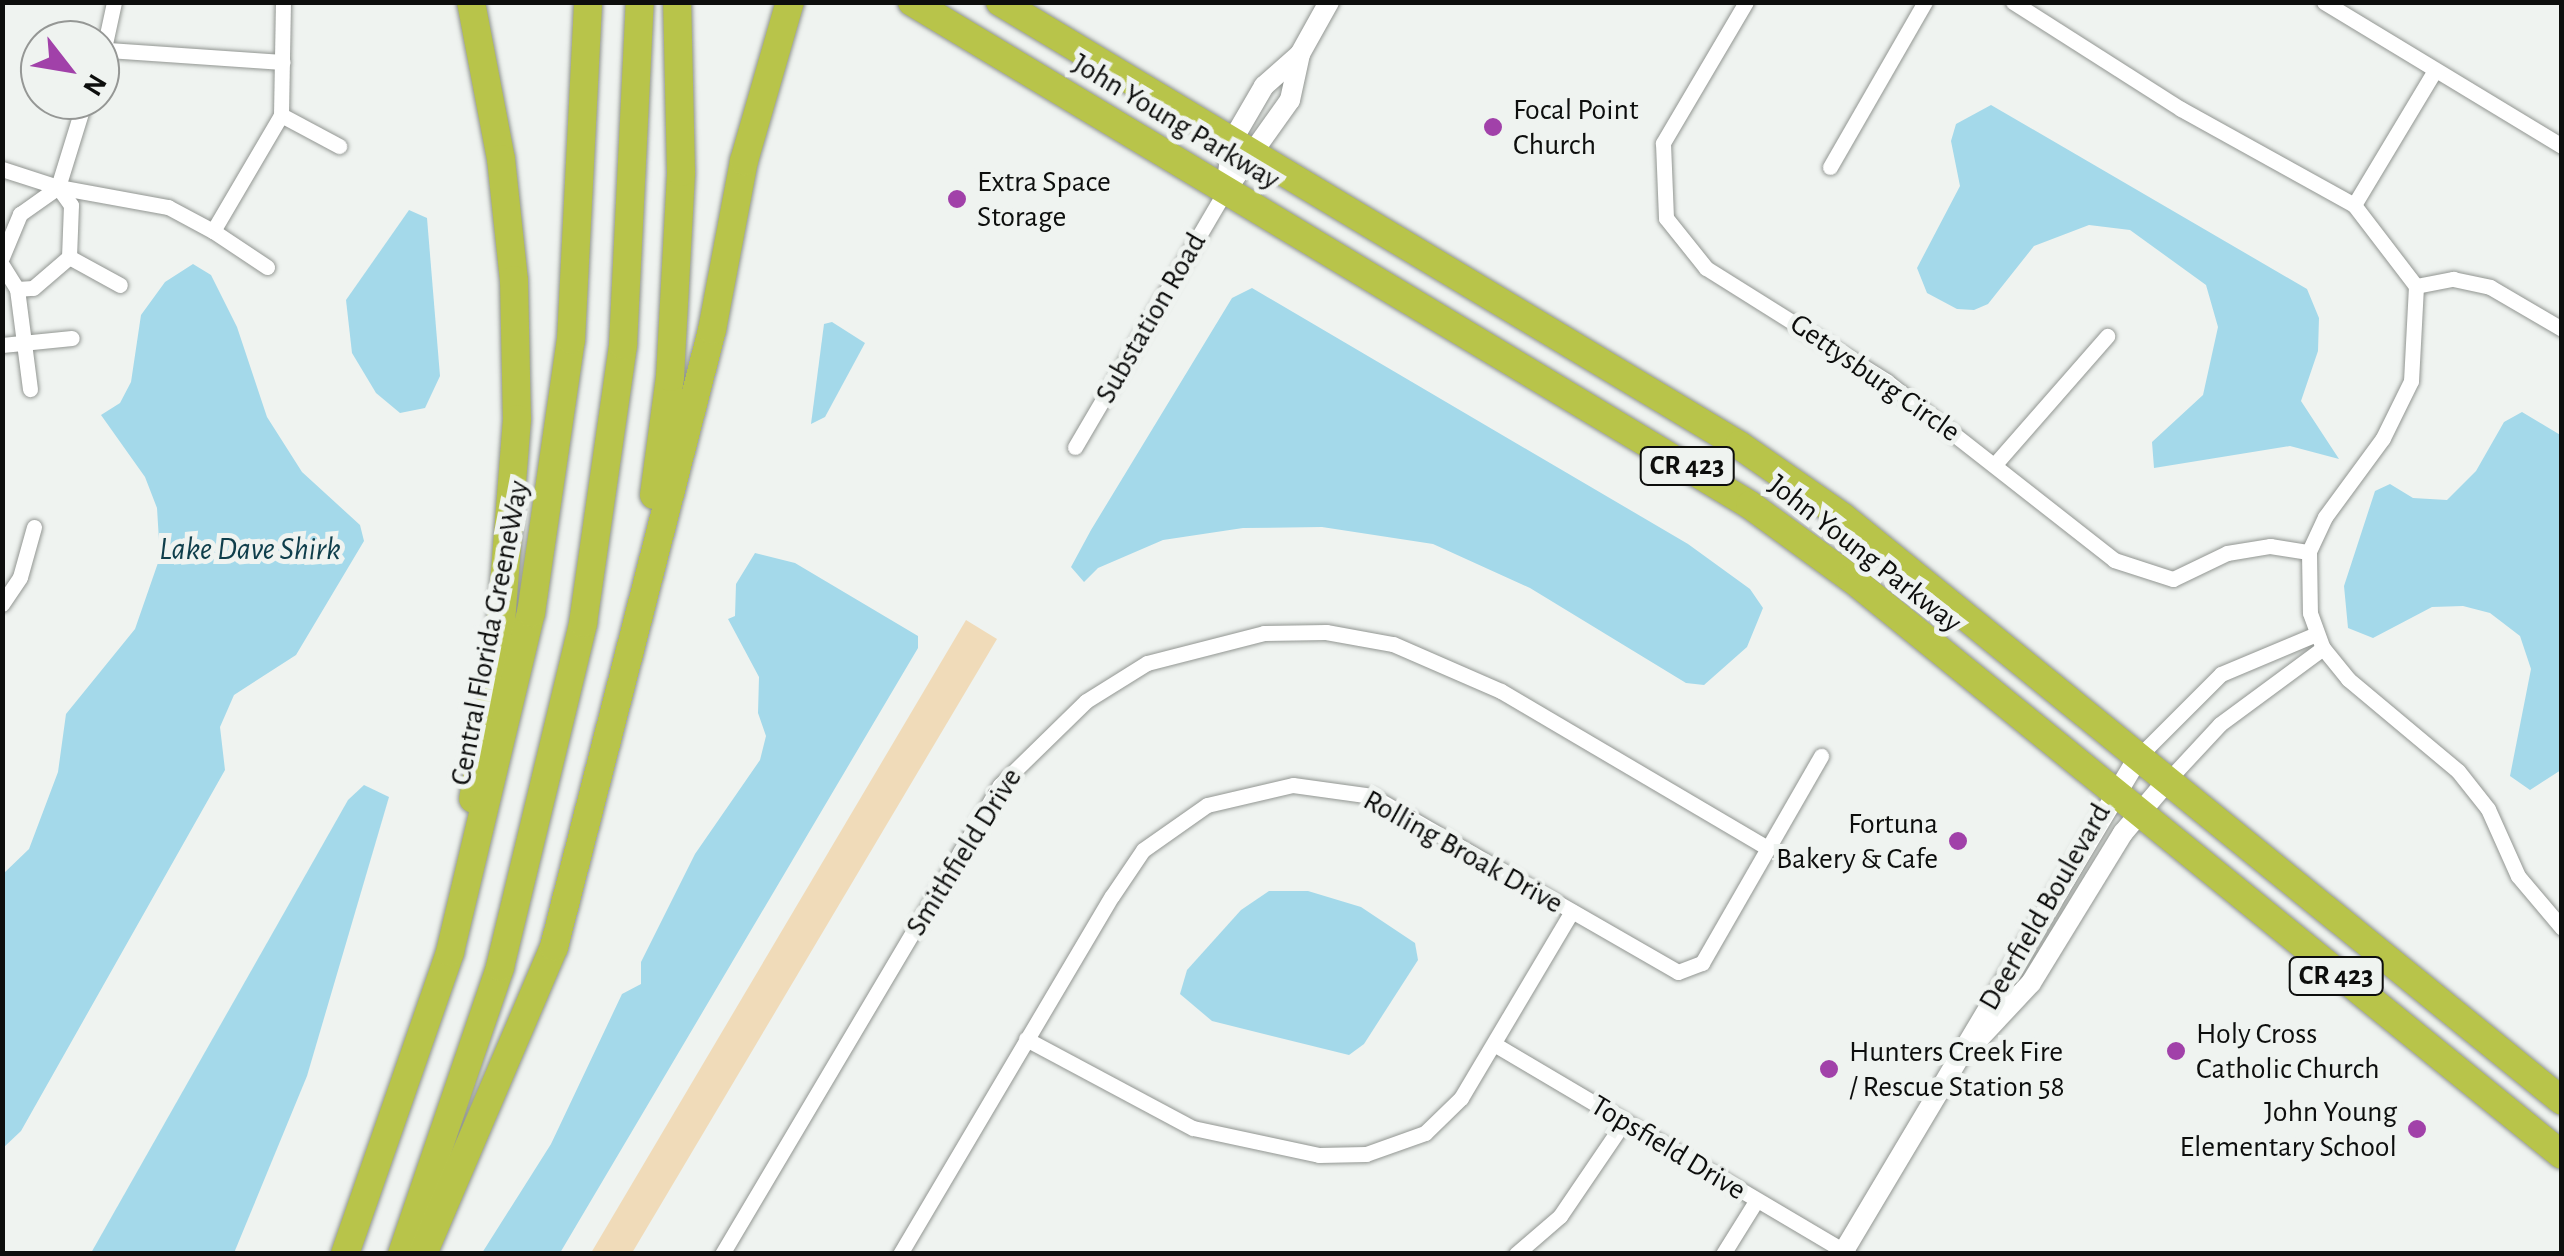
<!DOCTYPE html>
<style>
body{margin:0}
#map{position:relative;width:2564px;height:1256px;overflow:hidden;background:#eff3f0;font-family:"Alegreya Sans",sans-serif}
div>[style]{position:absolute}
.green>*{inset:0;background:#f0dbb9}
.water>*{inset:0;background:#a4d9ea}
.roads{filter:drop-shadow(0 0 2px #929692) drop-shadow(0 0 2px #929692)}
.street>*{height:15px;margin:-7.5px;padding:0 7.5px;transform-origin:7.5px;border-radius:7.5px;background:#fff}
.secondary>*{height:20px;margin:-10px;padding:0 10px;transform-origin:10px;border-radius:10px;background:#fff}
.highway>*{height:28px;margin:-14px;padding:0 14px;transform-origin:14px;border-radius:14px;background:#b8c44a}
.dots>*{width:28px;height:28px;translate:-50% -50%;box-sizing:border-box;border:5px solid #eff3f0;border-radius:50%}
span{translate:-50% -50%;white-space:nowrap;text-align:center;line-height:1.15;-webkit-text-stroke:10px #eff3f0;paint-order:stroke}
.shield-label span{padding:2px 8px;background:#eff3f0;border:2px solid;border-radius:8px;-webkit-text-stroke-width:0}
.shield-label{font-size:28px;color:#0d0e0d;font-weight:700}
.poi-label{font-size:30px;color:#0d0e0d}
.left{translate:0 -50%;text-align:left}
.right{translate:-100% -50%;text-align:right}
.street-label{font-size:30px;color:#0d0e0d}
.water-label{font-size:32px;color:#0f3e4b;font-style:italic}
.frame{position:absolute;inset:0;border:5px solid #0d0e0d;pointer-events:none}
.north{position:absolute;left:20px;top:20px;width:100px;height:100px;box-sizing:border-box;background:#eff3f0;border:2px solid #959795;border-radius:50%;rotate:121deg;font-size:28px;font-weight:700;line-height:40px;text-align:center;color:#0d0e0d}
.north::after{content:'';display:block;margin:auto;width:35px;height:45px;background:#a141a9;clip-path:polygon(50% 0,100% 100%,50% 72%,0 100%)}
</style>
<div id="map">
<div class="green">
<i style="clip-path:polygon(966px 620px,997px 639px,632px 1253px,591px 1253px)"></i>
</div>
<div class="water">
<i style="clip-path:polygon(1991px 105px,2307px 289px,2319px 318px,2318px 351px,2301px 401px,2339px 459px,2290px 446px,2154px 468px,2152px 442px,2203px 395px,2218px 327px,2206px 285px,2130px 230px,2089px 225px,2034px 246px,1988px 304px,1974px 310px,1957px 309px,1927px 293px,1917px 268px,1960px 186px,1951px 141px,1956px 124px)"></i>
<i style="clip-path:polygon(409px 210px,427px 218px,440px 376px,425px 408px,400px 413px,376px 393px,352px 353px,346px 300px)"></i>
<i style="clip-path:polygon(193px 264px,211px 275px,237px 327px,267px 417px,302px 472px,360px 525px,364px 541px,296px 655px,234px 695px,220px 727px,225px 770px,21px 1131px,3px 1148px,3px 874px,29px 849px,58px 772px,66px 714px,135px 629px,160px 557px,157px 508px,145px 477px,101px 415px,120px 403px,131px 382px,141px 315px,165px 282px)"></i>
<i style="clip-path:polygon(1252px 288px,1688px 544px,1750px 589px,1763px 608px,1747px 647px,1704px 685px,1686px 683px,1530px 588px,1433px 544px,1322px 527px,1243px 528px,1163px 540px,1098px 568px,1084px 582px,1071px 567px,1091px 530px,1232px 298px)"></i>
<i style="clip-path:polygon(832px 322px,865px 343px,825px 417px,811px 424px,824px 324px)"></i>
<i style="clip-path:polygon(2522px 412px,2562px 436px,2561px 770px,2530px 790px,2510px 776px,2531px 669px,2520px 636px,2490px 613px,2463px 606px,2432px 607px,2373px 638px,2348px 628px,2344px 586px,2375px 491px,2390px 484px,2413px 498px,2447px 500px,2476px 471px,2504px 422px)"></i>
<i style="clip-path:polygon(755px 553px,795px 563px,918px 636px,918px 648px,560px 1253px,482px 1253px,551px 1144px,622px 994px,641px 984px,641px 962px,695px 854px,760px 760px,766px 736px,758px 713px,759px 677px,728px 619px,735px 616px,736px 584px)"></i>
<i style="clip-path:polygon(364px 785px,389px 797px,307px 1076px,234px 1253px,91px 1253px,348px 800px)"></i>
<i style="clip-path:polygon(1269px 891px,1308px 891px,1361px 907px,1415px 943px,1418px 960px,1364px 1044px,1349px 1055px,1212px 1021px,1180px 994px,1187px 970px,1241px 910px)"></i>
</div>
<div class="roads">
<div class="street">
<i style="left:1746px;top:2px;width:164px;rotate:120.5deg"></i>
<i style="left:1663px;top:143px;width:75px;rotate:87.7deg"></i>
<i style="left:1666px;top:218px;width:64px;rotate:51.3deg"></i>
<i style="left:1706px;top:268px;width:213px;rotate:32.1deg"></i>
<i style="left:1886px;top:381px;width:290px;rotate:38.1deg"></i>
<i style="left:2114px;top:560px;width:62px;rotate:17.9deg"></i>
<i style="left:2173px;top:579px;width:60px;rotate:-25.7deg"></i>
<i style="left:2227px;top:553px;width:44px;rotate:-9.2deg"></i>
<i style="left:2270px;top:546px;width:39px;rotate:9deg"></i>
<i style="left:2013px;top:2px;width:199px;rotate:32.5deg"></i>
<i style="left:2181px;top:109px;width:198px;rotate:29deg"></i>
<i style="left:2354px;top:205px;width:102px;rotate:52.6deg"></i>
<i style="left:2416px;top:286px;width:95px;rotate:93deg"></i>
<i style="left:2411px;top:381px;width:64px;rotate:116.2deg"></i>
<i style="left:2383px;top:438px;width:98px;rotate:126.3deg"></i>
<i style="left:2325px;top:517px;width:38px;rotate:115deg"></i>
<i style="left:2309px;top:552px;width:61px;rotate:89.1deg"></i>
<i style="left:2310px;top:613px;width:37px;rotate:70deg"></i>
<i style="left:2323px;top:648px;width:40px;rotate:51deg"></i>
<i style="left:2348px;top:679px;width:143px;rotate:39.9deg"></i>
<i style="left:2458px;top:771px;width:48px;rotate:51.7deg"></i>
<i style="left:2488px;top:809px;width:73px;rotate:65.9deg"></i>
<i style="left:2518px;top:876px;width:68px;rotate:49.8deg"></i>
<i style="left:2324px;top:2px;width:278px;rotate:31.2deg"></i>
<i style="left:108px;top:50px;width:175px;rotate:3.9deg"></i>
<i style="left:100px;top:67px;width:66px;rotate:-77.8deg"></i>
<i style="left:281px;top:115px;width:66px;rotate:28.1deg"></i>
<i style="left:1830px;top:167px;width:190px;rotate:-60.1deg"></i>
<i style="left:2px;top:169px;width:59px;rotate:17.8deg"></i>
<i style="left:58px;top:187px;width:112px;rotate:10.3deg"></i>
<i style="left:168px;top:207px;width:51px;rotate:28.1deg"></i>
<i style="left:213px;top:231px;width:134px;rotate:-59.6deg"></i>
<i style="left:281px;top:115px;width:113px;rotate:-89deg"></i>
<i style="left:2354px;top:205px;width:157px;rotate:-59deg"></i>
<i style="left:213px;top:231px;width:65px;rotate:33.7deg"></i>
<i style="left:2px;top:257px;width:47px;rotate:-67.3deg"></i>
<i style="left:20px;top:214px;width:47px;rotate:-35.4deg"></i>
<i style="left:58px;top:187px;width:91px;rotate:-72.8deg"></i>
<i style="left:69px;top:257px;width:58px;rotate:28.8deg"></i>
<i style="left:2px;top:265px;width:28px;rotate:58deg"></i>
<i style="left:17px;top:289px;width:16px;rotate:-4deg"></i>
<i style="left:33px;top:288px;width:48px;rotate:-40.7deg"></i>
<i style="left:69px;top:257px;width:52px;rotate:-87.8deg"></i>
<i style="left:71px;top:205px;width:22px;rotate:-126deg"></i>
<i style="left:2416px;top:286px;width:38px;rotate:-11deg"></i>
<i style="left:2453px;top:279px;width:38px;rotate:12deg"></i>
<i style="left:2490px;top:287px;width:83px;rotate:30.3deg"></i>
<i style="left:17px;top:289px;width:101px;rotate:82.6deg"></i>
<i style="left:2px;top:345px;width:70px;rotate:-5.7deg"></i>
<i style="left:1075px;top:447px;width:298px;rotate:-59.6deg"></i>
<i style="left:1996px;top:463px;width:169px;rotate:-48.8deg"></i>
<i style="left:2px;top:604px;width:32px;rotate:-56deg"></i>
<i style="left:20px;top:577px;width:52px;rotate:-74.4deg"></i>
<i style="left:2139px;top:756px;width:116px;rotate:-45deg"></i>
<i style="left:2221px;top:674px;width:103px;rotate:-22.8deg"></i>
<i style="left:2168px;top:780px;width:76px;rotate:-47.1deg"></i>
<i style="left:2220px;top:724px;width:128px;rotate:-36.4deg"></i>
<i style="left:1026px;top:1039px;width:189px;rotate:28.1deg"></i>
<i style="left:1193px;top:1128px;width:129px;rotate:12.1deg"></i>
<i style="left:1319px;top:1155px;width:47px;rotate:-1.2deg"></i>
<i style="left:1366px;top:1154px;width:63px;rotate:-19.6deg"></i>
<i style="left:1425px;top:1133px;width:50px;rotate:-44.2deg"></i>
<i style="left:1461px;top:1098px;width:217px;rotate:-59.3deg"></i>
<i style="left:1494px;top:1044px;width:412px;rotate:30.6deg"></i>
<i style="left:722px;top:1254px;width:545px;rotate:-59.34deg"></i>
<i style="left:1000px;top:785px;width:120px;rotate:-44.3deg"></i>
<i style="left:1086px;top:701px;width:72px;rotate:-31.9deg"></i>
<i style="left:1147px;top:663px;width:121px;rotate:-14.4deg"></i>
<i style="left:1264px;top:633px;width:62px;rotate:-0.9deg"></i>
<i style="left:1326px;top:632px;width:68px;rotate:10.2deg"></i>
<i style="left:1393px;top:644px;width:118px;rotate:23.5deg"></i>
<i style="left:1501px;top:691px;width:310px;rotate:30.5deg"></i>
<i style="left:900px;top:1254px;width:416px;rotate:-59.4deg"></i>
<i style="left:1112px;top:896px;width:55px;rotate:-56deg"></i>
<i style="left:1143px;top:850px;width:78px;rotate:-35.1deg"></i>
<i style="left:1207px;top:805px;width:88px;rotate:-13.1deg"></i>
<i style="left:1293px;top:785px;width:80px;rotate:7.9deg"></i>
<i style="left:1372px;top:796px;width:353px;rotate:29.9deg"></i>
<i style="left:1678px;top:972px;width:26px;rotate:-21deg"></i>
<i style="left:1702px;top:963px;width:239px;rotate:-60.1deg"></i>
<i style="left:1516px;top:1254px;width:58px;rotate:-40.8deg"></i>
<i style="left:1560px;top:1216px;width:114px;rotate:-55.8deg"></i>
<i style="left:1723px;top:1254px;width:62px;rotate:-58.1deg"></i>
</div>
<div class="secondary">
<i style="left:1226px;top:190px;width:110px;rotate:-54.6deg"></i>
<i style="left:1290px;top:100px;width:47px;rotate:-77.7deg"></i>
<i style="left:1300px;top:54px;width:60px;rotate:-60.9deg"></i>
<i style="left:1226px;top:190px;width:49px;rotate:-83deg"></i>
<i style="left:1232px;top:141px;width:64px;rotate:-59.8deg"></i>
<i style="left:1264px;top:86px;width:48px;rotate:-41.6deg"></i>
<i style="left:1972px;top:1046px;width:86px;rotate:-46.9deg"></i>
<i style="left:2031px;top:983px;width:176px;rotate:-58.5deg"></i>
<i style="left:2123px;top:833px;width:70px;rotate:-49.7deg"></i>
<i style="left:1842px;top:1254px;width:580px;rotate:-59.19deg"></i>
</div>
<div class="highway">
<i style="left:471px;top:2px;width:160px;rotate:79.2deg"></i>
<i style="left:501px;top:159px;width:122px;rotate:83.9deg"></i>
<i style="left:514px;top:280px;width:139px;rotate:88.8deg"></i>
<i style="left:517px;top:419px;width:244px;rotate:94.5deg"></i>
<i style="left:498px;top:662px;width:139px;rotate:100.3deg"></i>
<i style="left:912px;top:2px;width:977px;rotate:30.97deg"></i>
<i style="left:1750px;top:505px;width:126px;rotate:36deg"></i>
<i style="left:1852px;top:579px;width:914px;rotate:39.05deg"></i>
<i style="left:1000px;top:2px;width:862px;rotate:30.94deg"></i>
<i style="left:1739px;top:445px;width:126px;rotate:34.7deg"></i>
<i style="left:1843px;top:517px;width:926px;rotate:39.08deg"></i>
<i style="left:654px;top:495px;width:119px;rotate:-82.3deg"></i>
<i style="left:670px;top:377px;width:205px;rotate:-86.9deg"></i>
<i style="left:681px;top:172px;width:170px;rotate:-91.3deg"></i>
<i style="left:345px;top:1254px;width:320px;rotate:-70.8deg"></i>
<i style="left:450px;top:952px;width:349px;rotate:-76.6deg"></i>
<i style="left:531px;top:613px;width:276px;rotate:-81.7deg"></i>
<i style="left:571px;top:340px;width:338px;rotate:-87.1deg"></i>
<i style="left:402px;top:1254px;width:303px;rotate:-71.1deg"></i>
<i style="left:500px;top:967px;width:354px;rotate:-76.4deg"></i>
<i style="left:583px;top:623px;width:281px;rotate:-81.8deg"></i>
<i style="left:623px;top:345px;width:343px;rotate:-87.2deg"></i>
<i style="left:423px;top:1254px;width:334px;rotate:-66.9deg"></i>
<i style="left:554px;top:947px;width:637px;rotate:-75.64deg"></i>
<i style="left:712px;top:330px;width:172px;rotate:-79.3deg"></i>
<i style="left:744px;top:161px;width:166px;rotate:-73.9deg"></i>
</div>
</div>
<div class="dots">
<i style="left:1493px;top:127px;background:#a141a9"></i>
<i style="left:957px;top:199px;background:#a141a9"></i>
<i style="left:1958px;top:841px;background:#a141a9"></i>
<i style="left:2176px;top:1051px;background:#a141a9"></i>
<i style="left:1829px;top:1069px;background:#a141a9"></i>
<i style="left:2417px;top:1129px;background:#a141a9"></i>
</div>
<div class="shield-label">
<span style="left:1687px;top:466px">CR 423</span>
<span style="left:2336px;top:976px">CR 423</span>
</div>
<div class="poi-label">
<span class="left" style="left:1513px;top:127px">Focal Point<br>Church</span>
<span class="left" style="left:977px;top:199px">Extra Space<br>Storage</span>
<span class="right" style="left:1938px;top:841px">Fortuna<br>Bakery &amp; Cafe</span>
<span class="left" style="left:2196px;top:1051px">Holy Cross<br>Catholic Church</span>
<span class="left" style="left:1849px;top:1069px">Hunters Creek Fire<br>/ Rescue Station 58</span>
<span class="right" style="left:2397px;top:1129px">John Young<br>Elementary School</span>
</div>
<div class="street-label">
<span style="left:1176px;top:122px;rotate:31deg">John Young Parkway</span>
<span style="left:1151px;top:318px;rotate:-60deg">Substation Road</span>
<span style="left:1875px;top:378px;rotate:35deg">Gettysburg Circle</span>
<span style="left:1865px;top:554px;rotate:38deg">John Young Parkway</span>
<span style="left:490px;top:633px;rotate:-79deg">Central Florida GreeneWay</span>
<span style="left:964px;top:852px;rotate:-58deg">Smithfield Drive</span>
<span style="left:1463px;top:852px;rotate:29deg">Rolling Broak Drive</span>
<span style="left:2045px;top:907px;rotate:-60deg">Deerfield Boulevard</span>
<span style="left:1668px;top:1148px;rotate:31deg">Topsfield Drive</span>
</div>
<div class="water-label">
<span style="left:250px;top:549px">Lake Dave Shirk</span>
</div>
<div class="frame"></div>
<div class="north">N</div>
</div>
